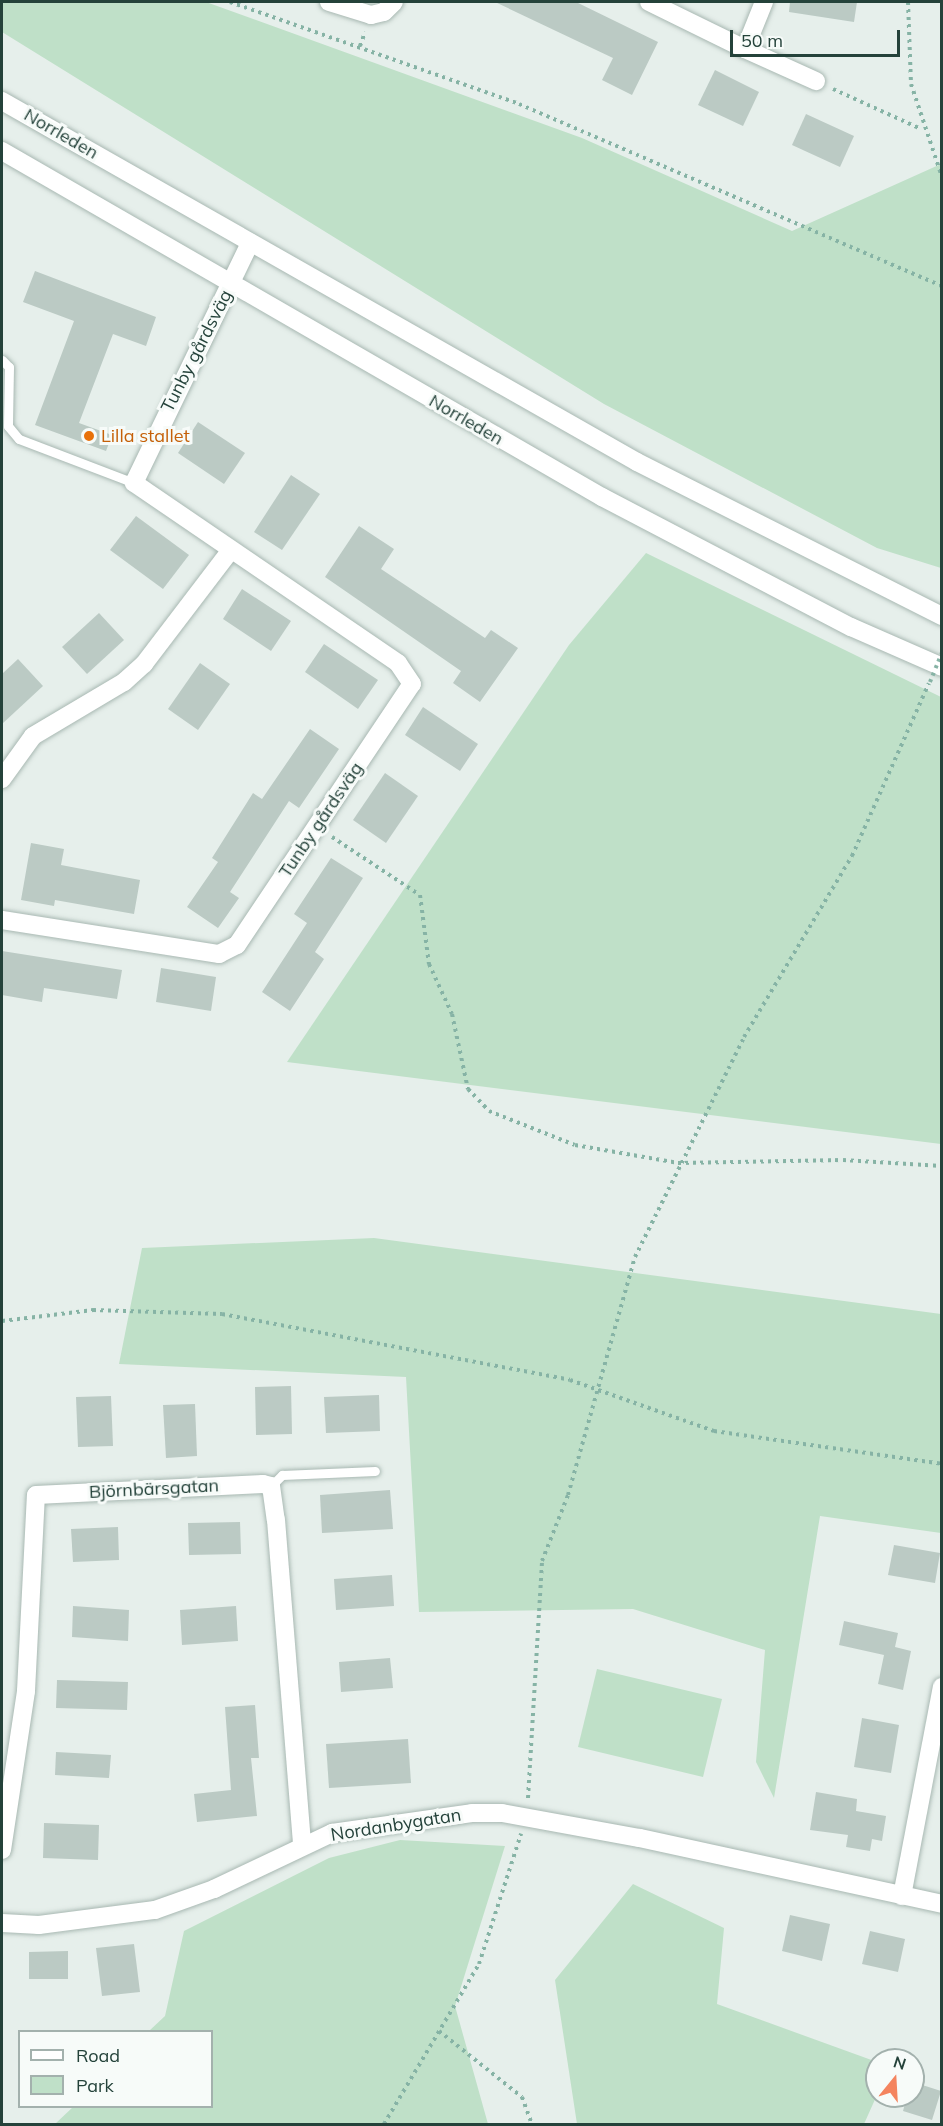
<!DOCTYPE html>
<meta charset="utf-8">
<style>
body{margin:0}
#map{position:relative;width:943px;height:2126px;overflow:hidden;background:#e6efeb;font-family:Mulish,sans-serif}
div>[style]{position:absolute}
.green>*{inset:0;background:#bfe0c8}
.building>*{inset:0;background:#bbcac4}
.path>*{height:4px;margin-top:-2px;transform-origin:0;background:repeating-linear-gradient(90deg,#86b3a5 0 3px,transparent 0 7.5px)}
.roads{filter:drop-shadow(0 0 2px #a8b8b2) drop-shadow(0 0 2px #a8b8b2)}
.lane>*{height:9px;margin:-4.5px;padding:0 4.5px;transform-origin:4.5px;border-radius:4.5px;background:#fff}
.street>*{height:18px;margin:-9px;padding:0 9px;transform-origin:9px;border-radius:9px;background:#fff}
.secondary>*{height:18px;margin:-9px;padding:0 9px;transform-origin:9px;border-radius:9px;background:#fff}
.path-bridge>*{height:4px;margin-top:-2px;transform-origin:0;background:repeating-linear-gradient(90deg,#86b3a5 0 3px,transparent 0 7.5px)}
.dots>*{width:16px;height:16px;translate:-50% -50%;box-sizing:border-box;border:3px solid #f7fbf9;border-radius:50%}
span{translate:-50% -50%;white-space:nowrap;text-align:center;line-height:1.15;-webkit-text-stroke:6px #f7fbf9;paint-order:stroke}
.street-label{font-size:18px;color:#24423a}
.food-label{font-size:18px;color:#c56008}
.left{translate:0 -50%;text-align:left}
.frame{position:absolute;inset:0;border:3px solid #24423a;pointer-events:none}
.legend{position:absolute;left:18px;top:2030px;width:195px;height:78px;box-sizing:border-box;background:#f7fbf9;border:2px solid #a3b1ad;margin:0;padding:8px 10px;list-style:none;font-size:18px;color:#24423a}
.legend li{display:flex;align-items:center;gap:12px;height:30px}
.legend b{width:30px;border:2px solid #a3b1ad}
.north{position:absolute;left:865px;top:2048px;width:60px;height:60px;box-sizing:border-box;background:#f7fbf9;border:2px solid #a3b1ad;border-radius:50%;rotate:18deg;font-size:16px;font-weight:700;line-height:24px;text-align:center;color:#24423a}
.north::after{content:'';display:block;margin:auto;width:21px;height:27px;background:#f4845f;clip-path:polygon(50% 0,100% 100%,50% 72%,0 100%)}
.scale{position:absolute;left:730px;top:30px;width:170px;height:27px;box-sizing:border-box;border:3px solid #24423a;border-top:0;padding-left:8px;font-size:18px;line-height:21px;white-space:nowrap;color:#24423a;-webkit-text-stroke:4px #f7fbf9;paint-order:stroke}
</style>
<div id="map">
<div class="green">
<i style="clip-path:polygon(2px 2px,206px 2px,582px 138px,792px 231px,941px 164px,941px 568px,877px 548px,604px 404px,2px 32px)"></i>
<i style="clip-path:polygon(646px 553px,941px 697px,941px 1144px,287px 1062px,569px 645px)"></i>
<i style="clip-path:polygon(374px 1238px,941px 1314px,941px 1533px,820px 1516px,774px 1798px,756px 1762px,765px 1650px,633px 1609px,419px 1612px,406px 1377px,119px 1364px,142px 1248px)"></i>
<i style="clip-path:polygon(597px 1669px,722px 1699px,703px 1777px,578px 1747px)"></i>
<i style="clip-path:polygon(400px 1840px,505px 1846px,455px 2006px,488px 2124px,55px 2124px,73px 2107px,212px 2106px,212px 2032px,149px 2031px,165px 2016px,184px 1931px,329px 1858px)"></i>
<i style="clip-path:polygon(633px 1884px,724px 1928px,717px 2004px,877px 2062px,877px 2095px,864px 2124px,577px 2124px,555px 1980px)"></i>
</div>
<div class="building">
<i style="clip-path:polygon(495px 2px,576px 2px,658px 42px,632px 95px,602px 80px,613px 58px)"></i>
<i style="clip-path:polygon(790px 2px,857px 2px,854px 22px,789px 12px)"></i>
<i style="clip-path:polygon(715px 70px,759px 92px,743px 126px,698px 105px)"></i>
<i style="clip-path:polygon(806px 114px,854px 136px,840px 167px,792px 145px)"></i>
<i style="clip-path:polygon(35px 271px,156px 317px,146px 346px,113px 334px,79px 423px,112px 435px,106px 451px,35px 425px,74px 321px,23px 302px)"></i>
<i style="clip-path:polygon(198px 422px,245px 453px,224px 484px,178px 453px)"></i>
<i style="clip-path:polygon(291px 475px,320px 494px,282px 550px,254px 532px)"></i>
<i style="clip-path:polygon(136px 516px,189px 555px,163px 589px,110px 550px)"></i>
<i style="clip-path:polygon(359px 526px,394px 549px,381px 569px,485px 638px,491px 630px,518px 648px,480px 702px,453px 683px,461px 671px,325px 577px)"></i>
<i style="clip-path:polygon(242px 589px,291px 621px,271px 651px,223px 619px)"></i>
<i style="clip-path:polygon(99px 613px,124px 640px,87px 674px,62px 647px)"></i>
<i style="clip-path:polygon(324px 644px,378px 680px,358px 709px,305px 672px)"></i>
<i style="clip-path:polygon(18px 659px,43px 686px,2px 724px,2px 674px)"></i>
<i style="clip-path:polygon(200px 663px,230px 684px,198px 730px,168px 709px)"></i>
<i style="clip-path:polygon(423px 707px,478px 744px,460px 771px,405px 735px)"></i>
<i style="clip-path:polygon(310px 729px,339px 749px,299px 808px,289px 801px,230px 892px,239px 898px,218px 928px,187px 907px,218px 862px,212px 858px,253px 793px,262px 799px)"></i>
<i style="clip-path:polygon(385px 773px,418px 796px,386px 843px,353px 820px)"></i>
<i style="clip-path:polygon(31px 843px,64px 849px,61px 865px,140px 880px,134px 914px,55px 900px,54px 906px,21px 900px)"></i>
<i style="clip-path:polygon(331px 858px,363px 878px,315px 952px,324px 959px,290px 1011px,262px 992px,307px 923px,294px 914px)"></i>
<i style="clip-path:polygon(2px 951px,122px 970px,117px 999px,44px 988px,42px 1002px,2px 995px)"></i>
<i style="clip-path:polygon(161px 968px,216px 977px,211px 1011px,156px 1002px)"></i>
<i style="clip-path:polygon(291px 1386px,292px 1434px,256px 1435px,255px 1387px)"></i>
<i style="clip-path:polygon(379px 1395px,380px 1431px,326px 1433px,324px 1397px)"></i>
<i style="clip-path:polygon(111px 1396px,113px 1446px,78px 1447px,76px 1397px)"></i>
<i style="clip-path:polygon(195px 1404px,197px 1456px,166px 1458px,163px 1405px)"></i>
<i style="clip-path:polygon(390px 1490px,393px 1529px,322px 1533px,320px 1495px)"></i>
<i style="clip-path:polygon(240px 1522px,241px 1554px,189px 1555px,188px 1523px)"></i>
<i style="clip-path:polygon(118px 1527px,119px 1560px,73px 1562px,71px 1529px)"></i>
<i style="clip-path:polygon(894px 1545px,940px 1553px,935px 1583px,888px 1575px)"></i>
<i style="clip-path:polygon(392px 1575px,394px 1606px,336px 1610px,334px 1579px)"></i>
<i style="clip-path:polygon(73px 1606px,129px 1610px,128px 1641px,72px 1637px)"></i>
<i style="clip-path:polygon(236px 1606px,238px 1641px,182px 1645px,180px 1610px)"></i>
<i style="clip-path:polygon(844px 1621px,898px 1633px,895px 1647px,911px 1651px,903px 1690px,878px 1684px,884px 1655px,839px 1645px)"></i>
<i style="clip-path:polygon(390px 1658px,393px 1688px,341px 1692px,339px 1662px)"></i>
<i style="clip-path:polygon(57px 1680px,128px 1682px,127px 1710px,56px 1708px)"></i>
<i style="clip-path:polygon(255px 1705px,259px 1758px,251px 1758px,257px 1816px,197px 1822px,194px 1794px,231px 1790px,225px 1707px)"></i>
<i style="clip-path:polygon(862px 1718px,899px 1725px,891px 1773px,854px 1767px)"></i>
<i style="clip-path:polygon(408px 1739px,411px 1783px,329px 1788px,326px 1744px)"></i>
<i style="clip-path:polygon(56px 1752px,111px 1755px,109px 1778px,55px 1775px)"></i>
<i style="clip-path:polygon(816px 1792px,857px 1799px,856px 1811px,886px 1816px,882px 1841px,872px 1839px,870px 1851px,846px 1847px,848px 1835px,810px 1830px)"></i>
<i style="clip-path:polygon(44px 1823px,99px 1825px,98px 1860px,43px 1858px)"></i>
<i style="clip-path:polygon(790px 1915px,830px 1924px,822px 1961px,782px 1951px)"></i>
<i style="clip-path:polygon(870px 1931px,905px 1939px,898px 1972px,862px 1964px)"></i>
<i style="clip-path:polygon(134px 1944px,140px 1992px,102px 1996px,96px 1948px)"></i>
<i style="clip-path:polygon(68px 1951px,68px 1979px,29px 1979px,29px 1952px)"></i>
<i style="clip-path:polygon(913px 2082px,941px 2091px,932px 2120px,903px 2111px,907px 2096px,913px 2096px)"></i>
</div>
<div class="path">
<i style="left:230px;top:2px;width:306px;rotate:19.4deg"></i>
<i style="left:519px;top:104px;width:460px;rotate:23.3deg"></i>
<i style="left:908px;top:2px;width:82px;rotate:87.9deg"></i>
<i style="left:911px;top:84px;width:98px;rotate:71.6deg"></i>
<i style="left:360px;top:46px;width:15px;rotate:-70deg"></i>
<i style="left:833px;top:89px;width:97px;rotate:24.4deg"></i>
<i style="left:332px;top:837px;width:105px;rotate:33.4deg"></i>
<i style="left:420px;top:895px;width:70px;rotate:82.6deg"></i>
<i style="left:429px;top:964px;width:55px;rotate:65.3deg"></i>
<i style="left:452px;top:1014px;width:77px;rotate:78deg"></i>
<i style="left:468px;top:1089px;width:30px;rotate:46deg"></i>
<i style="left:489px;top:1111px;width:92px;rotate:21.6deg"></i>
<i style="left:575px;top:1145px;width:105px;rotate:9.9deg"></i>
<i style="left:678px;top:1163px;width:165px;rotate:-1deg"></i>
<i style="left:843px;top:1160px;width:99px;rotate:3.5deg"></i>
<i style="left:2px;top:1321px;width:92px;rotate:-6.9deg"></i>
<i style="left:93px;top:1310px;width:129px;rotate:1.8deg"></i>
<i style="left:222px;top:1314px;width:354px;rotate:10.7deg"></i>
<i style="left:570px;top:1380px;width:153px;rotate:19.5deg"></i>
<i style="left:714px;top:1431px;width:230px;rotate:8.2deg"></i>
<i style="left:528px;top:1798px;width:237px;rotate:-86.6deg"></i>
<i style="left:542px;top:1561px;width:71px;rotate:-68.5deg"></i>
<i style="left:568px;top:1495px;width:247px;rotate:-74.3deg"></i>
<i style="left:635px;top:1257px;width:246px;rotate:-63.6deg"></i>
<i style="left:744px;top:1037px;width:211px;rotate:-59.2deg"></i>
<i style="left:852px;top:856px;width:189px;rotate:-66deg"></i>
<i style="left:439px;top:2031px;width:106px;rotate:38.5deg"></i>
<i style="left:522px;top:2097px;width:29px;rotate:70deg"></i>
<i style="left:384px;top:2124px;width:186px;rotate:-59.3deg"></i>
<i style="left:479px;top:1964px;width:137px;rotate:-72.1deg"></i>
</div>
<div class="roads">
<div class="lane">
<i style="left:2px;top:360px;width:10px;rotate:45deg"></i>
<i style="left:9px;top:367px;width:59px;rotate:91deg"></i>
<i style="left:8px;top:426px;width:17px;rotate:50deg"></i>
<i style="left:19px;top:439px;width:123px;rotate:20.9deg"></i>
<i style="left:271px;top:1486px;width:16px;rotate:-45deg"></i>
<i style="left:282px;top:1475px;width:93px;rotate:-2.5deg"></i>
</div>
<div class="street">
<i style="left:329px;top:2px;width:44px;rotate:17.2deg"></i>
<i style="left:371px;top:15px;width:13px;rotate:-13deg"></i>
<i style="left:384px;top:12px;width:14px;rotate:-45deg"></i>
<i style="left:649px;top:2px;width:107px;rotate:26.1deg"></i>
<i style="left:745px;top:49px;width:51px;rotate:-68deg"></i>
<i style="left:745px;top:49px;width:78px;rotate:24.3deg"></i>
<i style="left:2px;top:779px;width:53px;rotate:-54.2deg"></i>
<i style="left:33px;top:736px;width:106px;rotate:-30.7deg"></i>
<i style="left:124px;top:682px;width:27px;rotate:-42deg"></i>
<i style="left:144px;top:664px;width:142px;rotate:-52.7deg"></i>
<i style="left:2px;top:920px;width:220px;rotate:8.9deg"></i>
<i style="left:219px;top:954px;width:20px;rotate:-27deg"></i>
<i style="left:237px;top:945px;width:314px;rotate:-56.2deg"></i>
<i style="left:412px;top:684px;width:25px;rotate:-124deg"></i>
<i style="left:398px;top:663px;width:320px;rotate:-145.7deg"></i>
<i style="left:134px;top:483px;width:267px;rotate:-64.2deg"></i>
<i style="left:2px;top:1850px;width:161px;rotate:-81.4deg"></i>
<i style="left:26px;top:1691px;width:196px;rotate:-87.1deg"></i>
<i style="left:36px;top:1495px;width:227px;rotate:-2.8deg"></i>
<i style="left:263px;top:1484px;width:8px;rotate:14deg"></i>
<i style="left:271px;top:1486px;width:34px;rotate:82deg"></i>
<i style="left:276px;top:1520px;width:324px;rotate:85.4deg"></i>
<i style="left:902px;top:1896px;width:213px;rotate:-79.2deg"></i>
<i style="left:2px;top:1923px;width:37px;rotate:3deg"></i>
<i style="left:39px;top:1925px;width:117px;rotate:-7.4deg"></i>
<i style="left:155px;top:1910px;width:63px;rotate:-19.6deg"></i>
<i style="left:214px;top:1889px;width:131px;rotate:-25.4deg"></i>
<i style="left:332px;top:1833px;width:141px;rotate:-8.1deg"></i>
<i style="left:472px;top:1813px;width:30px"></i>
<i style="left:502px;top:1813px;width:140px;rotate:10.3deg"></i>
<i style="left:640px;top:1838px;width:309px;rotate:12.3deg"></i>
</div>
<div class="secondary">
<i style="left:2px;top:101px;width:730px;rotate:29.62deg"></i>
<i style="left:637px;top:462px;width:342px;rotate:26.8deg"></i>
<i style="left:2px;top:151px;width:693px;rotate:29.97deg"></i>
<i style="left:602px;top:497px;width:281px;rotate:27.6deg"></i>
<i style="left:851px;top:627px;width:99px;rotate:23.7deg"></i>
</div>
</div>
<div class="path-bridge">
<i style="left:930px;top:682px;width:31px;rotate:-68deg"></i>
</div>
<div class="dots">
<i style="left:89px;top:436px;background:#e8710a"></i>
</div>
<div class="street-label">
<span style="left:61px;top:134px;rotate:30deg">Norrleden</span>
<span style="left:197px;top:351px;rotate:-63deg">Tunby gårdsväg</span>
<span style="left:466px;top:420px;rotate:30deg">Norrleden</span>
<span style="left:321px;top:820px;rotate:-56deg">Tunby gårdsväg</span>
<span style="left:154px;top:1489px;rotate:-3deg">Björnbärsgatan</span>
<span style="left:396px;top:1825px;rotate:-9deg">Nordanbygatan</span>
</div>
<div class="food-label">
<span class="left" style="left:101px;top:436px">Lilla stallet</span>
</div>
<div class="frame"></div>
<ul class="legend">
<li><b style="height:8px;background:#fff"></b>Road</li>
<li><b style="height:16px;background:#bfe0c8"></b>Park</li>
</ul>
<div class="north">N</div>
<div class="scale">50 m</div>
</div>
